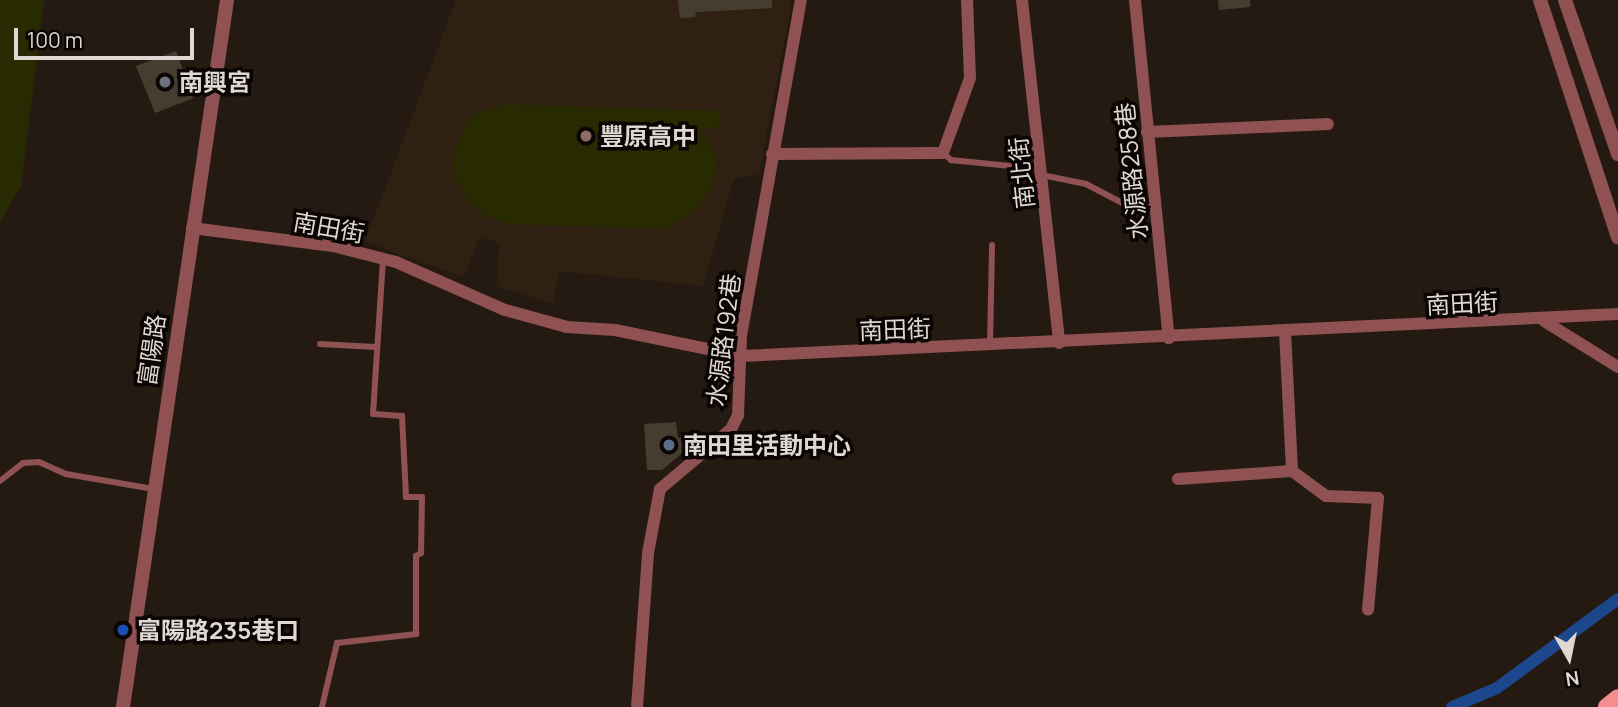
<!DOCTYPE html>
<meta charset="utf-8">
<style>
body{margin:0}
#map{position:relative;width:1618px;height:707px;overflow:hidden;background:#251a11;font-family:Manrope,"Noto Sans TC",sans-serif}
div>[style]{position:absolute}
.built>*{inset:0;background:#302012}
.green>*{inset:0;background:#282b02}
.canal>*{height:12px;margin:-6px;padding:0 6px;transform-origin:6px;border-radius:6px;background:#1c478c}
.building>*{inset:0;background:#463d31}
.service>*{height:6px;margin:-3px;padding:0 3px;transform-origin:3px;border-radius:3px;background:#8f5152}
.minor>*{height:12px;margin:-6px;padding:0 6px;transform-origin:6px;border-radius:6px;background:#8f5152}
.tertiary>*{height:14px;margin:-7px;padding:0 7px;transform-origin:7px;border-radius:7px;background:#8f5152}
.primary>*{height:18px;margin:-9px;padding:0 9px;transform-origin:9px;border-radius:9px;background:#f48d8f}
.dots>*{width:19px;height:19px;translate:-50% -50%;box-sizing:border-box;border:4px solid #0b0604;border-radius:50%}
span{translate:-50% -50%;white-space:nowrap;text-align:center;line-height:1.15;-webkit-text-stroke:7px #0b0604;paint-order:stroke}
.poi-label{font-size:24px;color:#dfd7d1;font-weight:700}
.left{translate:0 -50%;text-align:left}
.street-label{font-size:24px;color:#dfd7d1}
.north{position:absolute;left:1534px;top:623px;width:70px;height:70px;-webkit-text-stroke:5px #0b0604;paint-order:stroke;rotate:171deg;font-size:19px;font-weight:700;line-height:28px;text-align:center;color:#dfd7d1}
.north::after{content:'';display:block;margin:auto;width:24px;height:32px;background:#dfd7d1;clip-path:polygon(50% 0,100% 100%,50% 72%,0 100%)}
.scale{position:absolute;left:14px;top:28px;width:180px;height:32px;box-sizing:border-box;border:4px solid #dfd7d1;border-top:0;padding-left:9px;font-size:21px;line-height:24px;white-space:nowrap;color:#dfd7d1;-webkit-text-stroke:5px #0b0604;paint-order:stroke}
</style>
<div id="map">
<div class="built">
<i style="clip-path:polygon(456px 0,792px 0,759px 175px,734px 178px,703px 286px,559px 271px,553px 304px,496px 286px,500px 243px,480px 236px,464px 277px,365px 242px)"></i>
</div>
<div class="green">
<i style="clip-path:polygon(0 0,44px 0,21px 186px,0 222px)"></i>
<i style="clip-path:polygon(507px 104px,720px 111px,719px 128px,696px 129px,707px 139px,717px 158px,713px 186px,695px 211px,666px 229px,509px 224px,486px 216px,470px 203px,454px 176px,452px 160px,464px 127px,475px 114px)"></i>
</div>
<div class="canal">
<i style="left:1452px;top:707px;width:49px;rotate:-22.9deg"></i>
<i style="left:1497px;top:688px;width:150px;rotate:-36.3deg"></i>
</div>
<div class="building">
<i style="clip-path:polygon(678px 0,772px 0,772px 8px,696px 12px,695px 17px,680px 18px)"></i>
<i style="clip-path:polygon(1218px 0,1250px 0,1250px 7px,1219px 10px)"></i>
<i style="clip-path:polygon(176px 51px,194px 98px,155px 113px,136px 66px)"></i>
<i style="clip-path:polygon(676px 422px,678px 438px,688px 436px,694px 443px,662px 470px,647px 470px,644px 424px)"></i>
</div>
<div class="service">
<i style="left:943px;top:153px;width:11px;rotate:41deg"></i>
<i style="left:951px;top:160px;width:89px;rotate:5.8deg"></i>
<i style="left:1042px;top:175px;width:45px;rotate:11.6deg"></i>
<i style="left:1086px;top:184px;width:47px;rotate:27.6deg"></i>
<i style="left:1128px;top:206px;width:27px"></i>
<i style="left:320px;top:344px;width:56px;rotate:3.1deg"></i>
<i style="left:990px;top:344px;width:99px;rotate:-88.8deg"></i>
<i style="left:0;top:481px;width:29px;rotate:-38deg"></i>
<i style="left:23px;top:463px;width:16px;rotate:-4deg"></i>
<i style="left:39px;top:462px;width:30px;rotate:24deg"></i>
<i style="left:66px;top:474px;width:89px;rotate:9.7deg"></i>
<i style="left:322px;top:707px;width:66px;rotate:-76.8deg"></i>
<i style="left:337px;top:643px;width:80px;rotate:-6.5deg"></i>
<i style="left:416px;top:634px;width:78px;rotate:-90deg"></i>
<i style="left:416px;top:556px;width:6px;rotate:-31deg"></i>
<i style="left:421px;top:553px;width:56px;rotate:-89deg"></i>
<i style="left:422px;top:497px;width:16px;rotate:180deg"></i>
<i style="left:406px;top:497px;width:81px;rotate:-92.8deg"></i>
<i style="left:402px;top:416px;width:29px;rotate:-176deg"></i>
<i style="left:373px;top:414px;width:155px;rotate:-86.3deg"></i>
</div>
<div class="minor">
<i style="left:1022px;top:0;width:345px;rotate:83.8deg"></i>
<i style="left:1135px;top:0;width:340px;rotate:84.3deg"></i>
<i style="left:1147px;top:132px;width:181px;rotate:-2.5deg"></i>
<i style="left:772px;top:154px;width:171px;rotate:-0.3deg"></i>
<i style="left:943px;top:153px;width:80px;rotate:-70.2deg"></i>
<i style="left:970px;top:78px;width:78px;rotate:-92.2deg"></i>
<i style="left:192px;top:228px;width:142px;rotate:7.3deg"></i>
<i style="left:333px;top:246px;width:65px;rotate:14.3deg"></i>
<i style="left:396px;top:262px;width:119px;rotate:23.8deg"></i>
<i style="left:505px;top:310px;width:64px;rotate:15.3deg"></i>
<i style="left:567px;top:327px;width:48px;rotate:3.6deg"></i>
<i style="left:615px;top:330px;width:130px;rotate:11.6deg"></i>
<i style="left:742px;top:356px;width:877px;rotate:-2.74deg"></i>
<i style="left:1544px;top:321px;width:87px;rotate:31.9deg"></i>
<i style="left:1285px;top:332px;width:139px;rotate:87.1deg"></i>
<i style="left:1292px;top:471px;width:42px;rotate:36.3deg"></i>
<i style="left:1326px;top:496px;width:52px;rotate:2.2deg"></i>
<i style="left:1378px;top:498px;width:112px;rotate:95.1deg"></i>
<i style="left:1178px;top:479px;width:114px;rotate:-4deg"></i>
<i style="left:637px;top:707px;width:154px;rotate:-85.9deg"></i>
<i style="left:648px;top:553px;width:65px;rotate:-79.4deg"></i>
<i style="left:660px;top:489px;width:93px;rotate:-40.2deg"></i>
<i style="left:731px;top:429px;width:16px;rotate:-63deg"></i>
<i style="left:738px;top:415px;width:79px;rotate:-87.8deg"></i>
<i style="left:741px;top:336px;width:341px;rotate:-79.9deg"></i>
</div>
<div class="tertiary">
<i style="left:1540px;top:0;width:250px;rotate:71.8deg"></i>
<i style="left:1565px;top:0;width:163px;rotate:71deg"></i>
<i style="left:123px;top:707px;width:715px;rotate:-81.63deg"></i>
</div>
<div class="primary">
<i style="left:1607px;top:707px;width:14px;rotate:-39deg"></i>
</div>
<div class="dots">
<i style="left:165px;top:82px;background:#6b7280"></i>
<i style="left:586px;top:136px;background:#8d6e63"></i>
<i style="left:669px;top:445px;background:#5c6f8a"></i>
<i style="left:123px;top:630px;background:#1a4fb4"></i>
</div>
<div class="poi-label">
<span class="left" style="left:179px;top:82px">南興宮</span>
<span class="left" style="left:600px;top:136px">豐原高中</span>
<span class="left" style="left:683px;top:445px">南田里活動中心</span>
<span class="left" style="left:137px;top:630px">富陽路235巷口</span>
</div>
<div class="street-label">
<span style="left:1131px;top:171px;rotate:-96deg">水源路258巷</span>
<span style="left:1021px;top:173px;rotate:-96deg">南北街</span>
<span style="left:329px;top:227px;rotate:10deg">南田街</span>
<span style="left:1462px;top:303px;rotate:-3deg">南田街</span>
<span style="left:895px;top:329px;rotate:-2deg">南田街</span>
<span style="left:723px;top:340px;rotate:-83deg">水源路192巷</span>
<span style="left:151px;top:350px;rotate:-82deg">富陽路</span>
</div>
<div class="north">N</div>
<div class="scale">100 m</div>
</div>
